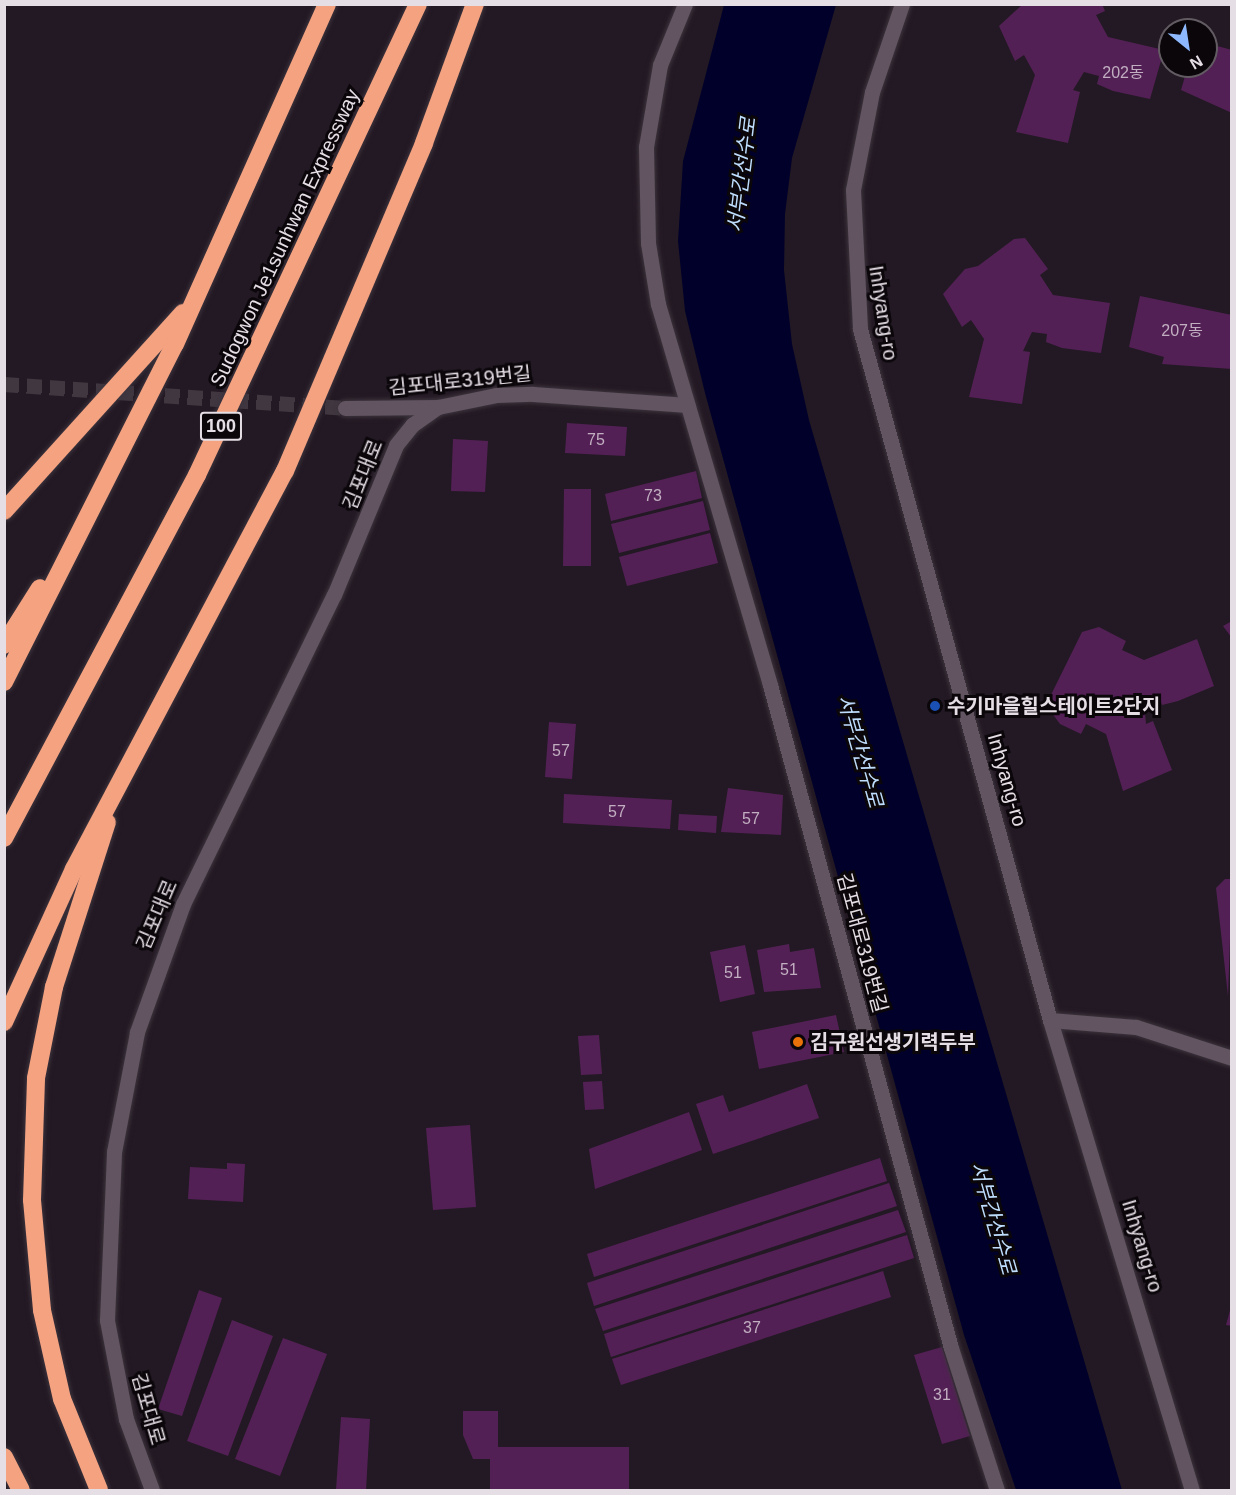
<!DOCTYPE html>
<meta charset="utf-8">
<style>
body{margin:0}
#map{position:relative;width:1236px;height:1495px;overflow:hidden;background:#231924;font-family:Arial,"Noto Sans KR",sans-serif}
div>[style]{position:absolute}
.water>*{inset:0;background:#00002a}
.building>*{inset:0;background:#532055}
.minor-tunnel>*{height:15px;margin-top:-7.5px;transform-origin:0;background:repeating-linear-gradient(90deg,#403741 0 15px,transparent 0 23px)}
.roads{filter:drop-shadow(0 0 2px #3c343d) drop-shadow(0 0 2px #3c343d)}
.minor>*{height:15px;margin:-7.5px;padding:0 7.5px;transform-origin:7.5px;border-radius:7.5px;background:#625561}
.highway>*{height:18px;margin:-9px;padding:0 9px;transform-origin:9px;border-radius:9px;background:#f5a281}
.dots>*{width:16px;height:16px;translate:-50% -50%;box-sizing:border-box;border:3px solid #0a060a;border-radius:50%}
span{translate:-50% -50%;white-space:nowrap;text-align:center;line-height:1.15;-webkit-text-stroke:6px #0a060a;paint-order:stroke}
.number-label{font-size:16px;color:#c1aec1}
.number-label span{-webkit-text-stroke-width:0}
.shield-label span{padding:2px 4px;background:#0a060a;border:2px solid;border-radius:4px;-webkit-text-stroke-width:0}
.shield-label{font-size:18px;color:#e6dee5;font-weight:700}
.street-label{font-size:20px;color:#e6dee5}
.poi-label{font-size:20px;color:#e6dee5;font-weight:700}
.left{translate:0 -50%;text-align:left}
.water-label{font-size:21px;color:#bedcfc;font-style:italic}
.frame{position:absolute;inset:0;border:6px solid #e6dee5;pointer-events:none}
.north{position:absolute;left:1158px;top:18px;width:60px;height:60px;box-sizing:border-box;background:#0a060a;border:2px solid #625c62;border-radius:50%;rotate:150deg;font-size:16px;font-weight:700;line-height:24px;text-align:center;color:#e6dee5}
.north::after{content:'';display:block;margin:auto;width:21px;height:27px;background:#8eb8fd;clip-path:polygon(50% 0,100% 100%,50% 72%,0 100%)}
</style>
<div id="map">
<div class="water">
<i style="clip-path:polygon(724px 5px,836px 5px,792px 158px,785px 214px,784px 270px,792px 344px,809px 420px,1122px 1490px,1016px 1490px,964px 1335px,705px 393px,685px 311px,678px 241px,683px 161px)"></i>
</div>
<div class="building">
<i style="clip-path:polygon(1023px 4px,1102px 4px,1105px 11px,1096px 15px,1108px 37px,1164px 50px,1150px 99px,1113px 91px,1097px 84px,1099px 76px,1084px 72px,1073px 90px,1080px 92px,1068px 143px,1016px 132px,1035px 75px,1024px 55px,1015px 61px,999px 26px)"></i>
<i style="clip-path:polygon(1206px 43px,1232px 50px,1232px 113px,1181px 90px,1188px 66px,1206px 66px)"></i>
<i style="clip-path:polygon(1025px 238px,1048px 269px,1040px 275px,1053px 295px,1110px 303px,1101px 353px,1062px 348px,1046px 342px,1047px 334px,1032px 332px,1023px 351px,1030px 352px,1022px 404px,969px 397px,984px 339px,971px 320px,962px 327px,943px 294px,965px 269px,978px 266px,1014px 239px)"></i>
<i style="clip-path:polygon(1140px 296px,1232px 315px,1232px 369px,1162px 364px,1164px 357px,1129px 347px)"></i>
<i style="clip-path:polygon(567px 423px,627px 427px,625px 456px,565px 453px)"></i>
<i style="clip-path:polygon(453px 439px,488px 441px,485px 492px,451px 491px)"></i>
<i style="clip-path:polygon(696px 471px,702px 498px,611px 521px,605px 494px)"></i>
<i style="clip-path:polygon(564px 489px,591px 489px,591px 566px,563px 566px)"></i>
<i style="clip-path:polygon(703px 501px,710px 530px,619px 553px,611px 524px)"></i>
<i style="clip-path:polygon(710px 533px,718px 563px,627px 586px,619px 557px)"></i>
<i style="clip-path:polygon(1232px 621px,1232px 638px,1223px 626px)"></i>
<i style="clip-path:polygon(1099px 627px,1126px 641px,1122px 650px,1144px 660px,1197px 639px,1214px 686px,1178px 701px,1162px 705px,1159px 697px,1144px 703px,1146px 724px,1153px 721px,1172px 770px,1123px 791px,1106px 734px,1086px 724px,1081px 734px,1060px 724px,1046px 705px,1082px 632px)"></i>
<i style="clip-path:polygon(549px 722px,576px 724px,572px 779px,545px 777px)"></i>
<i style="clip-path:polygon(728px 788px,783px 795px,781px 835px,721px 832px)"></i>
<i style="clip-path:polygon(564px 794px,672px 800px,670px 829px,563px 823px)"></i>
<i style="clip-path:polygon(679px 814px,717px 816px,716px 833px,678px 830px)"></i>
<i style="clip-path:polygon(1225px 879px,1232px 879px,1228px 996px,1216px 888px)"></i>
<i style="clip-path:polygon(789px 944px,790px 952px,814px 948px,821px 988px,764px 992px,757px 950px)"></i>
<i style="clip-path:polygon(745px 945px,755px 994px,720px 1002px,710px 952px)"></i>
<i style="clip-path:polygon(836px 1015px,844px 1052px,759px 1069px,752px 1032px)"></i>
<i style="clip-path:polygon(599px 1035px,602px 1074px,581px 1075px,578px 1036px)"></i>
<i style="clip-path:polygon(602px 1081px,604px 1109px,585px 1110px,583px 1082px)"></i>
<i style="clip-path:polygon(807px 1084px,819px 1118px,713px 1154px,696px 1104px,723px 1095px,729px 1112px)"></i>
<i style="clip-path:polygon(689px 1112px,702px 1150px,595px 1189px,589px 1149px)"></i>
<i style="clip-path:polygon(470px 1125px,476px 1207px,433px 1210px,426px 1128px)"></i>
<i style="clip-path:polygon(880px 1158px,887px 1181px,594px 1277px,587px 1254px)"></i>
<i style="clip-path:polygon(227px 1163px,245px 1164px,243px 1202px,188px 1199px,190px 1167px,227px 1169px)"></i>
<i style="clip-path:polygon(889px 1183px,897px 1206px,594px 1306px,587px 1283px)"></i>
<i style="clip-path:polygon(898px 1210px,906px 1232px,603px 1331px,595px 1309px)"></i>
<i style="clip-path:polygon(907px 1235px,914px 1258px,611px 1357px,604px 1334px)"></i>
<i style="clip-path:polygon(883px 1271px,891px 1297px,621px 1385px,612px 1359px)"></i>
<i style="clip-path:polygon(199px 1290px,222px 1298px,182px 1416px,158px 1409px)"></i>
<i style="clip-path:polygon(1231px 1307px,1232px 1308px,1232px 1326px,1226px 1325px)"></i>
<i style="clip-path:polygon(232px 1320px,273px 1336px,228px 1456px,187px 1441px)"></i>
<i style="clip-path:polygon(283px 1338px,327px 1354px,280px 1476px,235px 1459px)"></i>
<i style="clip-path:polygon(942px 1347px,970px 1436px,942px 1444px,914px 1355px)"></i>
<i style="clip-path:polygon(463px 1411px,498px 1411px,498px 1447px,629px 1447px,629px 1490px,490px 1490px,490px 1459px,473px 1459px,463px 1435px)"></i>
<i style="clip-path:polygon(341px 1417px,370px 1419px,366px 1490px,336px 1490px)"></i>
</div>
<div class="minor-tunnel">
<i style="left:4px;top:384px;width:342px;rotate:4deg"></i>
</div>
<div class="roads">
<div class="minor">
<i style="left:685px;top:4px;width:66px;rotate:112.3deg"></i>
<i style="left:660px;top:65px;width:83px;rotate:99.7deg"></i>
<i style="left:646px;top:147px;width:96px;rotate:88.8deg"></i>
<i style="left:648px;top:243px;width:62px;rotate:80.7deg"></i>
<i style="left:658px;top:304px;width:397px;rotate:73.6deg"></i>
<i style="left:770px;top:685px;width:687px;rotate:74.73deg"></i>
<i style="left:951px;top:1348px;width:149px;rotate:72.1deg"></i>
<i style="left:902px;top:4px;width:93px;rotate:108.8deg"></i>
<i style="left:872px;top:92px;width:100px;rotate:101deg"></i>
<i style="left:853px;top:190px;width:139px;rotate:87.1deg"></i>
<i style="left:860px;top:329px;width:717px;rotate:74.63deg"></i>
<i style="left:1050px;top:1020px;width:491px;rotate:73.2deg"></i>
<i style="left:345px;top:408px;width:93px;rotate:-0.6deg"></i>
<i style="left:438px;top:407px;width:59px;rotate:-11.7deg"></i>
<i style="left:496px;top:395px;width:37px;rotate:-2deg"></i>
<i style="left:533px;top:394px;width:155px;rotate:4.1deg"></i>
<i style="left:1050px;top:1020px;width:86px;rotate:4.7deg"></i>
<i style="left:1136px;top:1027px;width:101px;rotate:17.9deg"></i>
<i style="left:152px;top:1490px;width:76px;rotate:-110.1deg"></i>
<i style="left:126px;top:1419px;width:101px;rotate:-100.9deg"></i>
<i style="left:107px;top:1320px;width:168px;rotate:-87.6deg"></i>
<i style="left:114px;top:1152px;width:122px;rotate:-79.1deg"></i>
<i style="left:137px;top:1032px;width:136px;rotate:-70.2deg"></i>
<i style="left:183px;top:904px;width:344px;rotate:-64deg"></i>
<i style="left:334px;top:595px;width:162px;rotate:-67.5deg"></i>
<i style="left:396px;top:445px;width:26px;rotate:-51deg"></i>
<i style="left:412px;top:425px;width:32px;rotate:-35deg"></i>
</div>
<div class="highway">
<i style="left:4px;top:511px;width:267px;rotate:-47.9deg"></i>
<i style="left:4px;top:645px;width:67px;rotate:-57.7deg"></i>
<i style="left:4px;top:682px;width:379px;rotate:-63.2deg"></i>
<i style="left:175px;top:344px;width:372px;rotate:-65.9deg"></i>
<i style="left:4px;top:838px;width:411px;rotate:-62deg"></i>
<i style="left:197px;top:475px;width:520px;rotate:-64.86deg"></i>
<i style="left:4px;top:1022px;width:168px;rotate:-65.4deg"></i>
<i style="left:74px;top:869px;width:450px;rotate:-62.1deg"></i>
<i style="left:285px;top:471px;width:356px;rotate:-67deg"></i>
<i style="left:424px;top:143px;width:148px;rotate:-69.9deg"></i>
<i style="left:4px;top:1457px;width:37px;rotate:63deg"></i>
<i style="left:99px;top:1490px;width:98px;rotate:-112.1deg"></i>
<i style="left:62px;top:1399px;width:91px;rotate:-102.7deg"></i>
<i style="left:42px;top:1310px;width:110px;rotate:-95.2deg"></i>
<i style="left:32px;top:1200px;width:122px;rotate:-88.1deg"></i>
<i style="left:36px;top:1078px;width:93px;rotate:-78.8deg"></i>
<i style="left:54px;top:987px;width:173px;rotate:-72.2deg"></i>
</div>
</div>
<div class="dots">
<i style="left:935px;top:706px;background:#1a4fb4"></i>
<i style="left:798px;top:1042px;background:#e8710a"></i>
</div>
<div class="number-label">
<span style="left:1123px;top:73px">202동</span>
<span style="left:1182px;top:331px">207동</span>
<span style="left:596px;top:440px">75</span>
<span style="left:653px;top:496px">73</span>
<span style="left:561px;top:751px">57</span>
<span style="left:617px;top:812px">57</span>
<span style="left:751px;top:819px">57</span>
<span style="left:789px;top:970px">51</span>
<span style="left:733px;top:973px">51</span>
<span style="left:752px;top:1328px">37</span>
<span style="left:942px;top:1395px">31</span>
</div>
<div class="shield-label">
<span style="left:221px;top:426px">100</span>
</div>
<div class="street-label">
<span style="left:285px;top:238px;rotate:-65deg">Sudogwon Je1sunhwan Expressway</span>
<span style="left:883px;top:313px;rotate:81deg">Inhyang-ro</span>
<span style="left:460px;top:381px;rotate:-6deg">김포대로319번길</span>
<span style="left:363px;top:475px;rotate:-68deg">김포대로</span>
<span style="left:1007px;top:780px;rotate:74deg">Inhyang-ro</span>
<span style="left:157px;top:915px;rotate:-67deg">김포대로</span>
<span style="left:862px;top:943px;rotate:75deg">김포대로319번길</span>
<span style="left:1142px;top:1246px;rotate:73deg">Inhyang-ro</span>
<span style="left:148px;top:1409px;rotate:74deg">김포대로</span>
</div>
<div class="poi-label">
<span class="left" style="left:947px;top:706px">수기마을힐스테이트2단지</span>
<span class="left" style="left:810px;top:1042px">김구원선생기력두부</span>
</div>
<div class="water-label">
<span style="left:742px;top:175px;rotate:-83deg">서부간선수로</span>
<span style="left:860px;top:751px;rotate:74deg">서부간선수로</span>
<span style="left:993px;top:1218px;rotate:74deg">서부간선수로</span>
</div>
<div class="frame"></div>
<div class="north">N</div>
</div>
